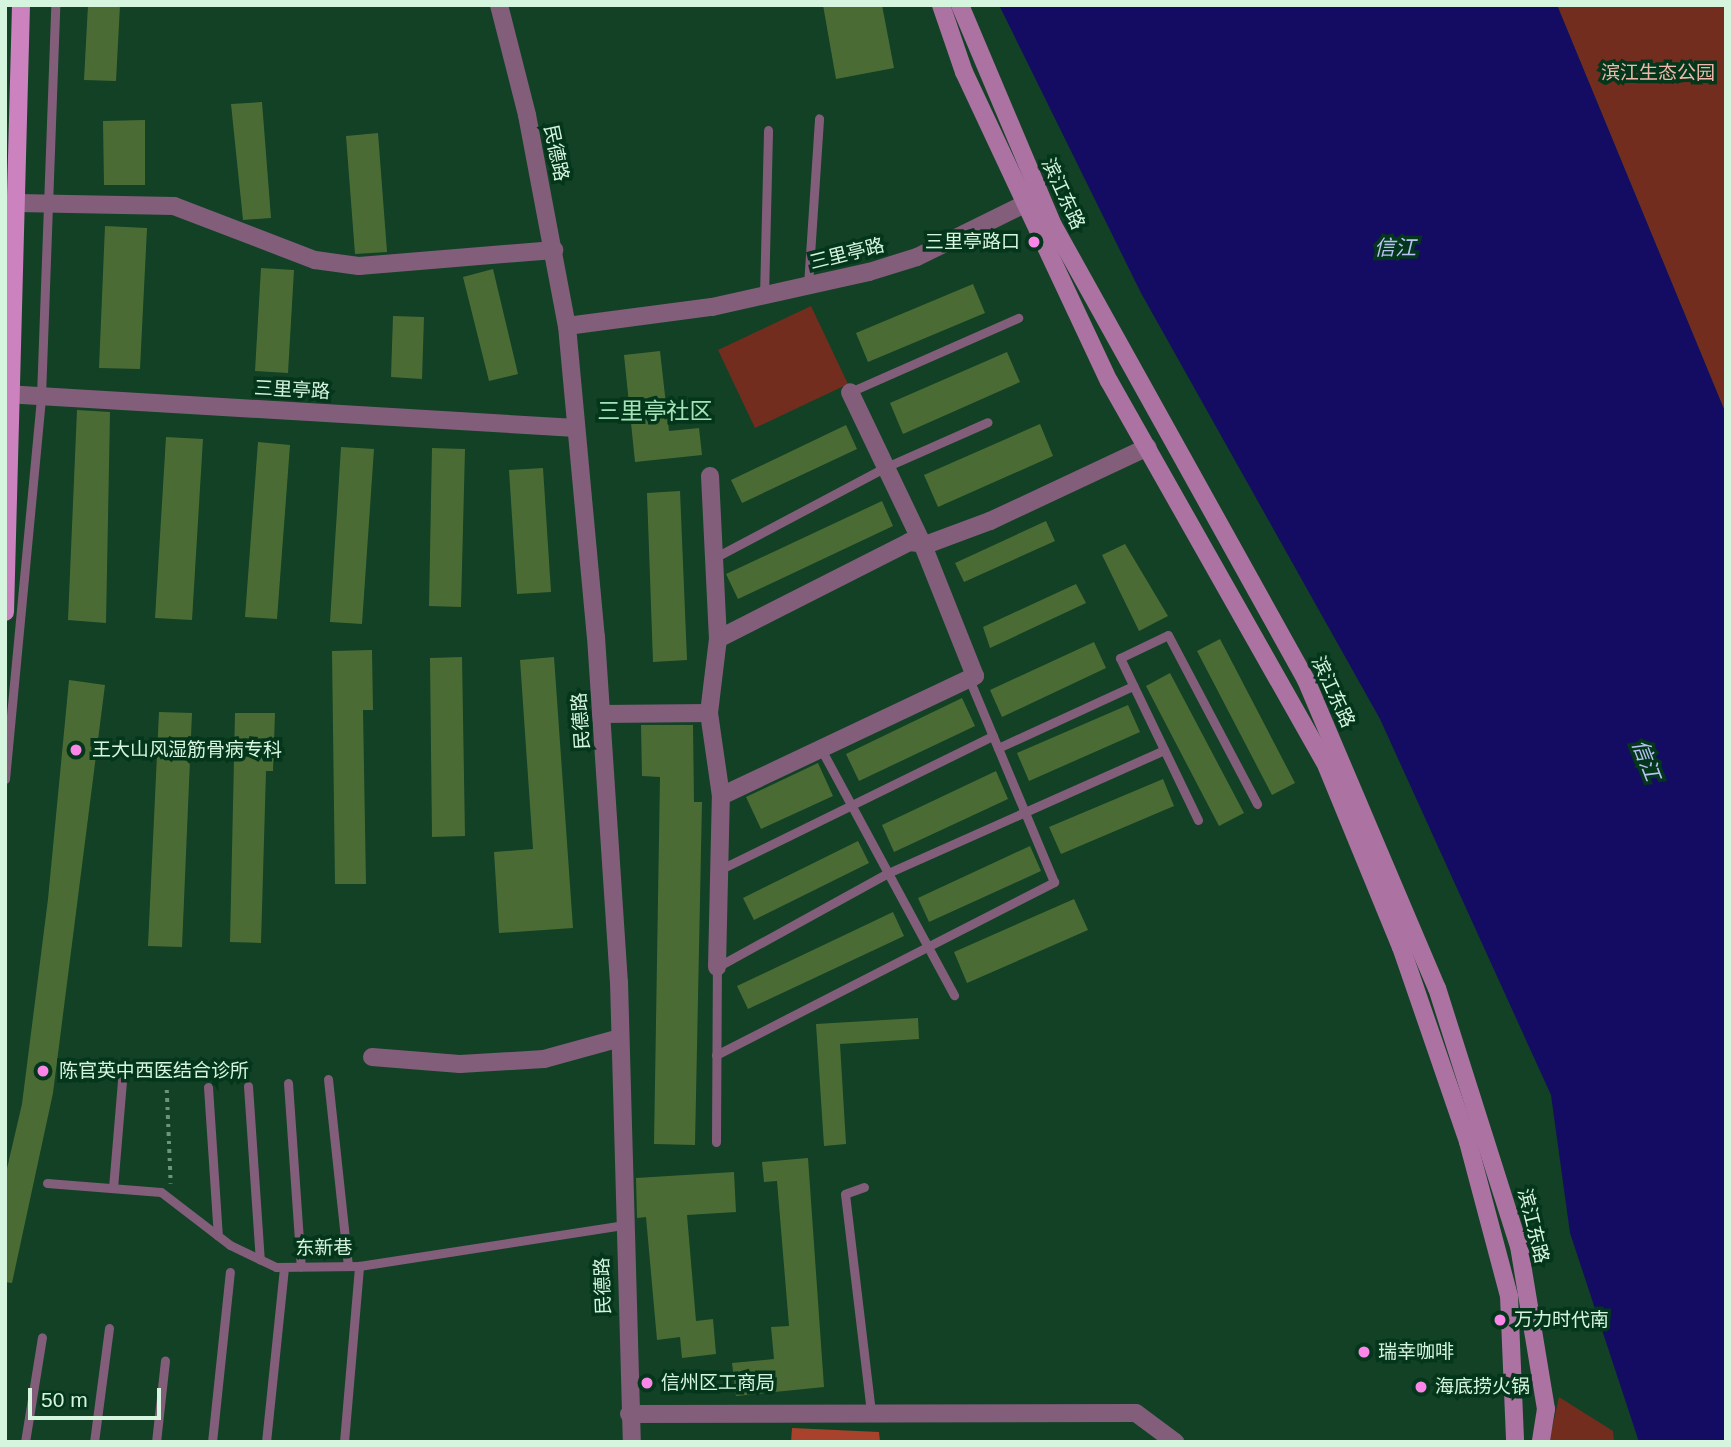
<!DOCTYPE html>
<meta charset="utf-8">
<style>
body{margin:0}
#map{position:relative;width:1731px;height:1447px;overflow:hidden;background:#124125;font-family:Arial,"Noto Sans SC",sans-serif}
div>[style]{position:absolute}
.green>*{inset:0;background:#732d1e}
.forest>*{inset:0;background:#a9422c}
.water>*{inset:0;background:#140c63}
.building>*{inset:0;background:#4b6b35}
.path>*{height:3.5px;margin-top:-1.75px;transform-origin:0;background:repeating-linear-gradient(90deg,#6d957b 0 3.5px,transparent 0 8.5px)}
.service>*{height:9px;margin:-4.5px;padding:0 4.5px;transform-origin:4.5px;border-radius:4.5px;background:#825e7b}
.minor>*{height:18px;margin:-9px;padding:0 9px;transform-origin:9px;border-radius:9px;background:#825e7b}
.tertiary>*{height:18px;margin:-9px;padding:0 9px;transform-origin:9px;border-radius:9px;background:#825e7b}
.secondary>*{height:18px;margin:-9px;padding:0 9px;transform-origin:9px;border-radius:9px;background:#ac72a1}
.primary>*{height:18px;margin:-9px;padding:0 9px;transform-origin:9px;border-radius:9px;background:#cb82be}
.dots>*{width:19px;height:19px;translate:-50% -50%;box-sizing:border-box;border:4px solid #04361b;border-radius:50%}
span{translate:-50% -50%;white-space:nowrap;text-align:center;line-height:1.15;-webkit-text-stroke:7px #04361b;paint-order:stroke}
.park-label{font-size:19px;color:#f0b8aa}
.street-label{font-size:19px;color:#d6f5de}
.poi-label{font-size:19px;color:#d6f5de}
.right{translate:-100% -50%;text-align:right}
.left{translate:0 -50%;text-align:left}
.water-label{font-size:21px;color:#b7c3f3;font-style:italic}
.quarter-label{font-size:23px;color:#a4e3b7}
.frame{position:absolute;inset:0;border:7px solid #d6f5de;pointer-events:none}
.scale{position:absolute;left:28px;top:1388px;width:133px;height:32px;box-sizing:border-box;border:4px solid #d6f5de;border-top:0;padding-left:9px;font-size:21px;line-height:24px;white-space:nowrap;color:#d6f5de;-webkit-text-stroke:5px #04361b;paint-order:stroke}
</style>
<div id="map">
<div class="green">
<i style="clip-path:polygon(1557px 5px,1726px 5px,1726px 414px)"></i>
<i style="clip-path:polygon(811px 306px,848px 384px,755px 428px,718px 350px)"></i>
<i style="clip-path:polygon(1559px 1397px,1613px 1431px,1614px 1442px,1549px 1442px)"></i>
</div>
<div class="forest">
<i style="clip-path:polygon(792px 1428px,879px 1432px,880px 1442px,791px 1442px)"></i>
</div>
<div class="water">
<i style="clip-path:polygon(999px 5px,1557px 5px,1726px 414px,1726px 1442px,1639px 1442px,1570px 1233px,1551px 1095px,1380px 719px,1141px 293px)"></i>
</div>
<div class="building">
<i style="clip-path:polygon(88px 5px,120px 5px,116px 81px,84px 80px)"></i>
<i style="clip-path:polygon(823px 5px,882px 5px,894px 68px,836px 79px)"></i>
<i style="clip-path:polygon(262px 102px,271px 218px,243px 220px,231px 104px)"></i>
<i style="clip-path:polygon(145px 120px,145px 185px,104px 185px,103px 121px)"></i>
<i style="clip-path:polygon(378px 133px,387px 252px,355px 254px,346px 136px)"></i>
<i style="clip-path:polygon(105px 226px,147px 228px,140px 369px,99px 368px)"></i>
<i style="clip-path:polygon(261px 268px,294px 270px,288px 373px,255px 371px)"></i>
<i style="clip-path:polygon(493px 269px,518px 374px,489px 381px,463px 277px)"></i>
<i style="clip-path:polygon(973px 284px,985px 313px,868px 362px,856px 333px)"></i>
<i style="clip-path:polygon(393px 316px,424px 317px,422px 379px,391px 377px)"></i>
<i style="clip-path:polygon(660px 351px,669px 431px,699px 428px,702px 455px,635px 462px,624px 355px)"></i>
<i style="clip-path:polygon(1007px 352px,1020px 382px,903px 434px,890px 403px)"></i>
<i style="clip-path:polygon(77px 410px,110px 412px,106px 623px,68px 620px)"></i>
<i style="clip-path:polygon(1040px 424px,1053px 456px,938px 507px,924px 475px)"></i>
<i style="clip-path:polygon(846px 425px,857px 449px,742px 503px,731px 480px)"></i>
<i style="clip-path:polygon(166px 437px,203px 439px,192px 620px,155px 618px)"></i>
<i style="clip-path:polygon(258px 442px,290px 445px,277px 619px,245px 617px)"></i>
<i style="clip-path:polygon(341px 447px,374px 449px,362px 624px,330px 622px)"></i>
<i style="clip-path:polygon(432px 448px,465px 449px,461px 607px,429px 606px)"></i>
<i style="clip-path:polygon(543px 468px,551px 592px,517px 594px,509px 470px)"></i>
<i style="clip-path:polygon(680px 491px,687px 660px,653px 662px,647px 493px)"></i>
<i style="clip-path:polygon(882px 501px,893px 526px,738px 599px,726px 574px)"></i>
<i style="clip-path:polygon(1046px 521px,1055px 541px,964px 582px,955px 563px)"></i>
<i style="clip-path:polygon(1125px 544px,1168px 616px,1139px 631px,1102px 555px)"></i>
<i style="clip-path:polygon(1076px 584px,1086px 603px,990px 648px,983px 627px)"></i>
<i style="clip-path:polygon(1220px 639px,1295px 783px,1272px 795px,1197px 651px)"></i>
<i style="clip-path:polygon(1094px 642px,1106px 668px,1002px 717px,990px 690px)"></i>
<i style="clip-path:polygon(372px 650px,373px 710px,363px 710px,366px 884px,335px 884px,332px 651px)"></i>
<i style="clip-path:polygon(462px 657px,465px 836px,432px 837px,430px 658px)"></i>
<i style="clip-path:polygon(554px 657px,573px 928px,499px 933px,494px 852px,533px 849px,520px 660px)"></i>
<i style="clip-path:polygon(1170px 673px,1244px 813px,1219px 826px,1146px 686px)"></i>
<i style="clip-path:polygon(69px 680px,105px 685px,53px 1093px,12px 1283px,5px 1282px,5px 1177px,22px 1104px,48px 899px)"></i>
<i style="clip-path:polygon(962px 698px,975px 726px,859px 781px,846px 754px)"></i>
<i style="clip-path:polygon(1128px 705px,1140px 732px,1029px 781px,1017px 753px)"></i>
<i style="clip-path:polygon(159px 712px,192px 713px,182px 947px,148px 946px)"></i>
<i style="clip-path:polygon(235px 713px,275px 713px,273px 771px,266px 771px,261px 943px,230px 942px)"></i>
<i style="clip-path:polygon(641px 725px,693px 725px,694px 802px,702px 802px,695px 1145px,654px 1144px,660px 777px,642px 776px)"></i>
<i style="clip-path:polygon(818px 763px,833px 796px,761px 829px,746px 797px)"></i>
<i style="clip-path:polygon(996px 771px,1008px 799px,894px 852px,882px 825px)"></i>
<i style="clip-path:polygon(1163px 779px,1174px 806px,1061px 854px,1049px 827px)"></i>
<i style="clip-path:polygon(858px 841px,869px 863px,754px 920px,743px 898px)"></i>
<i style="clip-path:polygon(1030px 846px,1041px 871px,929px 922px,918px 898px)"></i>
<i style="clip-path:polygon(1074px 899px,1088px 930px,967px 983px,954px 952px)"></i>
<i style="clip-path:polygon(893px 912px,904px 936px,748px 1009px,737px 986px)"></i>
<i style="clip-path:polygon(918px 1018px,919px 1039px,840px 1044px,846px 1144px,824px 1146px,816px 1024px)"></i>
<i style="clip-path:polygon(808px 1158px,824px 1387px,736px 1396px,732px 1363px,774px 1359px,771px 1327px,789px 1326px,777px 1181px,764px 1182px,762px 1162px)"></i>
<i style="clip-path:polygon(734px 1172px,736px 1212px,687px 1215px,696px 1321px,713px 1319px,716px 1354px,682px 1358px,680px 1337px,657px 1340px,646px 1217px,637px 1218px,636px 1178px)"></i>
</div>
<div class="path">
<i style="left:167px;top:1090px;width:94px;rotate:87.6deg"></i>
</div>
<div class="service">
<i style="left:808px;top:285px;width:167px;rotate:-86.2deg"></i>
<i style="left:764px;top:296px;width:166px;rotate:-88.6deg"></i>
<i style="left:850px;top:392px;width:184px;rotate:-23.8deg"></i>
<i style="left:714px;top:558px;width:195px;rotate:-27.9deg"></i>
<i style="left:886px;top:467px;width:111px;rotate:-23.8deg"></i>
<i style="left:998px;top:748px;width:149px;rotate:-24.7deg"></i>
<i style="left:821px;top:749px;width:280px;rotate:61.6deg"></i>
<i style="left:5px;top:779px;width:385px;rotate:-84.6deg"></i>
<i style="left:41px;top:396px;width:391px;rotate:-87.9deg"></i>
<i style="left:1198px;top:820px;width:180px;rotate:-115.7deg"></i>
<i style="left:1120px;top:658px;width:53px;rotate:-25.6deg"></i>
<i style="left:1168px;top:635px;width:191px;rotate:62.2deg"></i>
<i style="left:719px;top:870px;width:305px;rotate:-26.1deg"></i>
<i style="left:716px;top:1055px;width:380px;rotate:-27.1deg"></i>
<i style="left:1054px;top:882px;width:220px;rotate:-112.7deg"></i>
<i style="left:328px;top:1079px;width:188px;rotate:83.9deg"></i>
<i style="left:288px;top:1083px;width:184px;rotate:86deg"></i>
<i style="left:248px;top:1086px;width:174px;rotate:86.1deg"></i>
<i style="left:208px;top:1087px;width:149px;rotate:86.2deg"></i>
<i style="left:716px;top:1142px;width:175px;rotate:-89.7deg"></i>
<i style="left:717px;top:967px;width:195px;rotate:-28.8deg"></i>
<i style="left:888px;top:873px;width:302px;rotate:-24deg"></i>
<i style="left:47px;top:1183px;width:114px;rotate:4.5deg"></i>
<i style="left:161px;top:1192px;width:87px;rotate:37.5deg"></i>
<i style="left:230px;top:1245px;width:51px;rotate:25.6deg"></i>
<i style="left:276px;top:1267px;width:83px;rotate:-0.7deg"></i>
<i style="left:359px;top:1266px;width:267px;rotate:-8.8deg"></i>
<i style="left:864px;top:1187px;width:20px;rotate:160deg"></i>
<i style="left:845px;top:1194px;width:221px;rotate:83.2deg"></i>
<i style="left:113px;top:1188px;width:120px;rotate:-85.2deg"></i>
<i style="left:25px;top:1442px;width:106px;rotate:-80.8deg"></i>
<i style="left:94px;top:1442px;width:115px;rotate:-82.5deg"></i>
<i style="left:156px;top:1442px;width:82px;rotate:-83.7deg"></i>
<i style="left:212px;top:1442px;width:171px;rotate:-84deg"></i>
<i style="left:266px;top:1442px;width:176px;rotate:-84.1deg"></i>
<i style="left:344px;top:1442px;width:177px;rotate:-85.1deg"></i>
</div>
<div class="minor">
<i style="left:18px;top:203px;width:156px;rotate:1.1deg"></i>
<i style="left:174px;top:206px;width:151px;rotate:21deg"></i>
<i style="left:315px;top:260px;width:44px;rotate:7.8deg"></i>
<i style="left:359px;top:266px;width:196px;rotate:-4.7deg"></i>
<i style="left:567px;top:326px;width:146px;rotate:-7.5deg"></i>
<i style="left:712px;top:307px;width:161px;rotate:-12.6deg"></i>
<i style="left:869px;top:272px;width:50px;rotate:-17.4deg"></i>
<i style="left:917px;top:257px;width:136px;rotate:-26.2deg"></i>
<i style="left:710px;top:476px;width:163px;rotate:87.2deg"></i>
<i style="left:709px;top:713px;width:84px;rotate:81.8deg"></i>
<i style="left:721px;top:796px;width:281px;rotate:-25.3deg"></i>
<i style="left:975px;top:676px;width:143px;rotate:-111.7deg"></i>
<i style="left:922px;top:543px;width:167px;rotate:-115.5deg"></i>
<i style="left:601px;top:714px;width:108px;rotate:-0.5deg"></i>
<i style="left:709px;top:713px;width:75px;rotate:-83.1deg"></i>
<i style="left:718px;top:639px;width:214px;rotate:-26.9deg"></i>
<i style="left:909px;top:542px;width:19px;rotate:6deg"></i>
<i style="left:928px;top:544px;width:66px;rotate:-20.4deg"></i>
<i style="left:990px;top:521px;width:174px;rotate:-25.1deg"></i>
<i style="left:717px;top:967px;width:171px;rotate:-88.7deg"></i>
<i style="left:372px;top:1057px;width:88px;rotate:4.5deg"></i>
<i style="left:460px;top:1064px;width:84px;rotate:-3.4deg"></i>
<i style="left:544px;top:1059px;width:79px;rotate:-15.4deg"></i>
<i style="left:629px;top:1414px;width:507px;rotate:-0.11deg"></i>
<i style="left:1136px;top:1413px;width:49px;rotate:36.6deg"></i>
</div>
<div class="tertiary">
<i style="left:499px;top:5px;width:114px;rotate:75.7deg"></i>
<i style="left:527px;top:115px;width:215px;rotate:79.3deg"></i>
<i style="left:567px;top:326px;width:312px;rotate:84.7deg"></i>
<i style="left:596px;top:637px;width:346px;rotate:86.2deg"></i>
<i style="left:619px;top:982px;width:460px;rotate:88.4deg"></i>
<i style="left:5px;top:394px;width:572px;rotate:3.41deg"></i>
</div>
<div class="secondary">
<i style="left:941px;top:5px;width:71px;rotate:71.1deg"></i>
<i style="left:964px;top:72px;width:341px;rotate:64.9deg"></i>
<i style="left:1109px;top:381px;width:443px;rotate:60.5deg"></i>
<i style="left:1327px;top:767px;width:195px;rotate:67.7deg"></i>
<i style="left:1401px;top:947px;width:206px;rotate:71deg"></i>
<i style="left:1468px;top:1142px;width:159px;rotate:75.1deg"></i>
<i style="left:1509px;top:1296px;width:146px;rotate:87.6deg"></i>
<i style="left:960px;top:5px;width:239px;rotate:67.1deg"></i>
<i style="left:1053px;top:225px;width:521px;rotate:60.92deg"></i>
<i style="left:1306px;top:680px;width:335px;rotate:67deg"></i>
<i style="left:1437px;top:988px;width:271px;rotate:72.4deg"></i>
<i style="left:1519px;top:1246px;width:165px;rotate:80.6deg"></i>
<i style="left:1546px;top:1409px;width:33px;rotate:99deg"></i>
</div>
<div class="primary">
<i style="left:5px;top:612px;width:607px;rotate:-88.49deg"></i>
</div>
<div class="dots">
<i style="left:1034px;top:242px;background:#fa87e7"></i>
<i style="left:76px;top:750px;background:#fa87e7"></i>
<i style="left:43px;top:1071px;background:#fa87e7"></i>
<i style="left:1500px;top:1320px;background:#fa87e7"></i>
<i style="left:1364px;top:1352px;background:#fa87e7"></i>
<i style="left:647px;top:1383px;background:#fa87e7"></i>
<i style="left:1421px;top:1387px;background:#fa87e7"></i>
</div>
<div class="park-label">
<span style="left:1658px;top:73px">滨江生态公园</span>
</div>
<div class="street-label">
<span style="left:556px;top:153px;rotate:78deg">民德路</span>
<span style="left:1063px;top:194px;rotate:65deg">滨江东路</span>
<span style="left:847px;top:254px;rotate:-14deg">三里亭路</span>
<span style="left:292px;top:390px;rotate:3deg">三里亭路</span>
<span style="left:1333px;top:692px;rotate:65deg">滨江东路</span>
<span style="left:581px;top:721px;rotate:-94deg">民德路</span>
<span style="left:1533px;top:1226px;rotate:76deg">滨江东路</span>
<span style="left:324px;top:1248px;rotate:-1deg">东新巷</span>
<span style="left:603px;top:1286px;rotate:-92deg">民德路</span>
</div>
<div class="poi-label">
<span class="right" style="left:1020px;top:242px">三里亭路口</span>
<span class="left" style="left:92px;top:750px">王大山风湿筋骨病专科</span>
<span class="left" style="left:59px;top:1071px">陈官英中西医结合诊所</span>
<span class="left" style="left:1514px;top:1320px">万力时代南</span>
<span class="left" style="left:1378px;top:1352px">瑞幸咖啡</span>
<span class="left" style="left:661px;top:1383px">信州区工商局</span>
<span class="left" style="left:1435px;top:1387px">海底捞火锅</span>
</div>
<div class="water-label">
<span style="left:1395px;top:248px">信江</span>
<span style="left:1646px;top:760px;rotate:69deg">信江</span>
</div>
<div class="quarter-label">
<span style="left:655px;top:411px">三里亭社区</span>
</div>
<div class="frame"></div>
<div class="scale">50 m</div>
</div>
